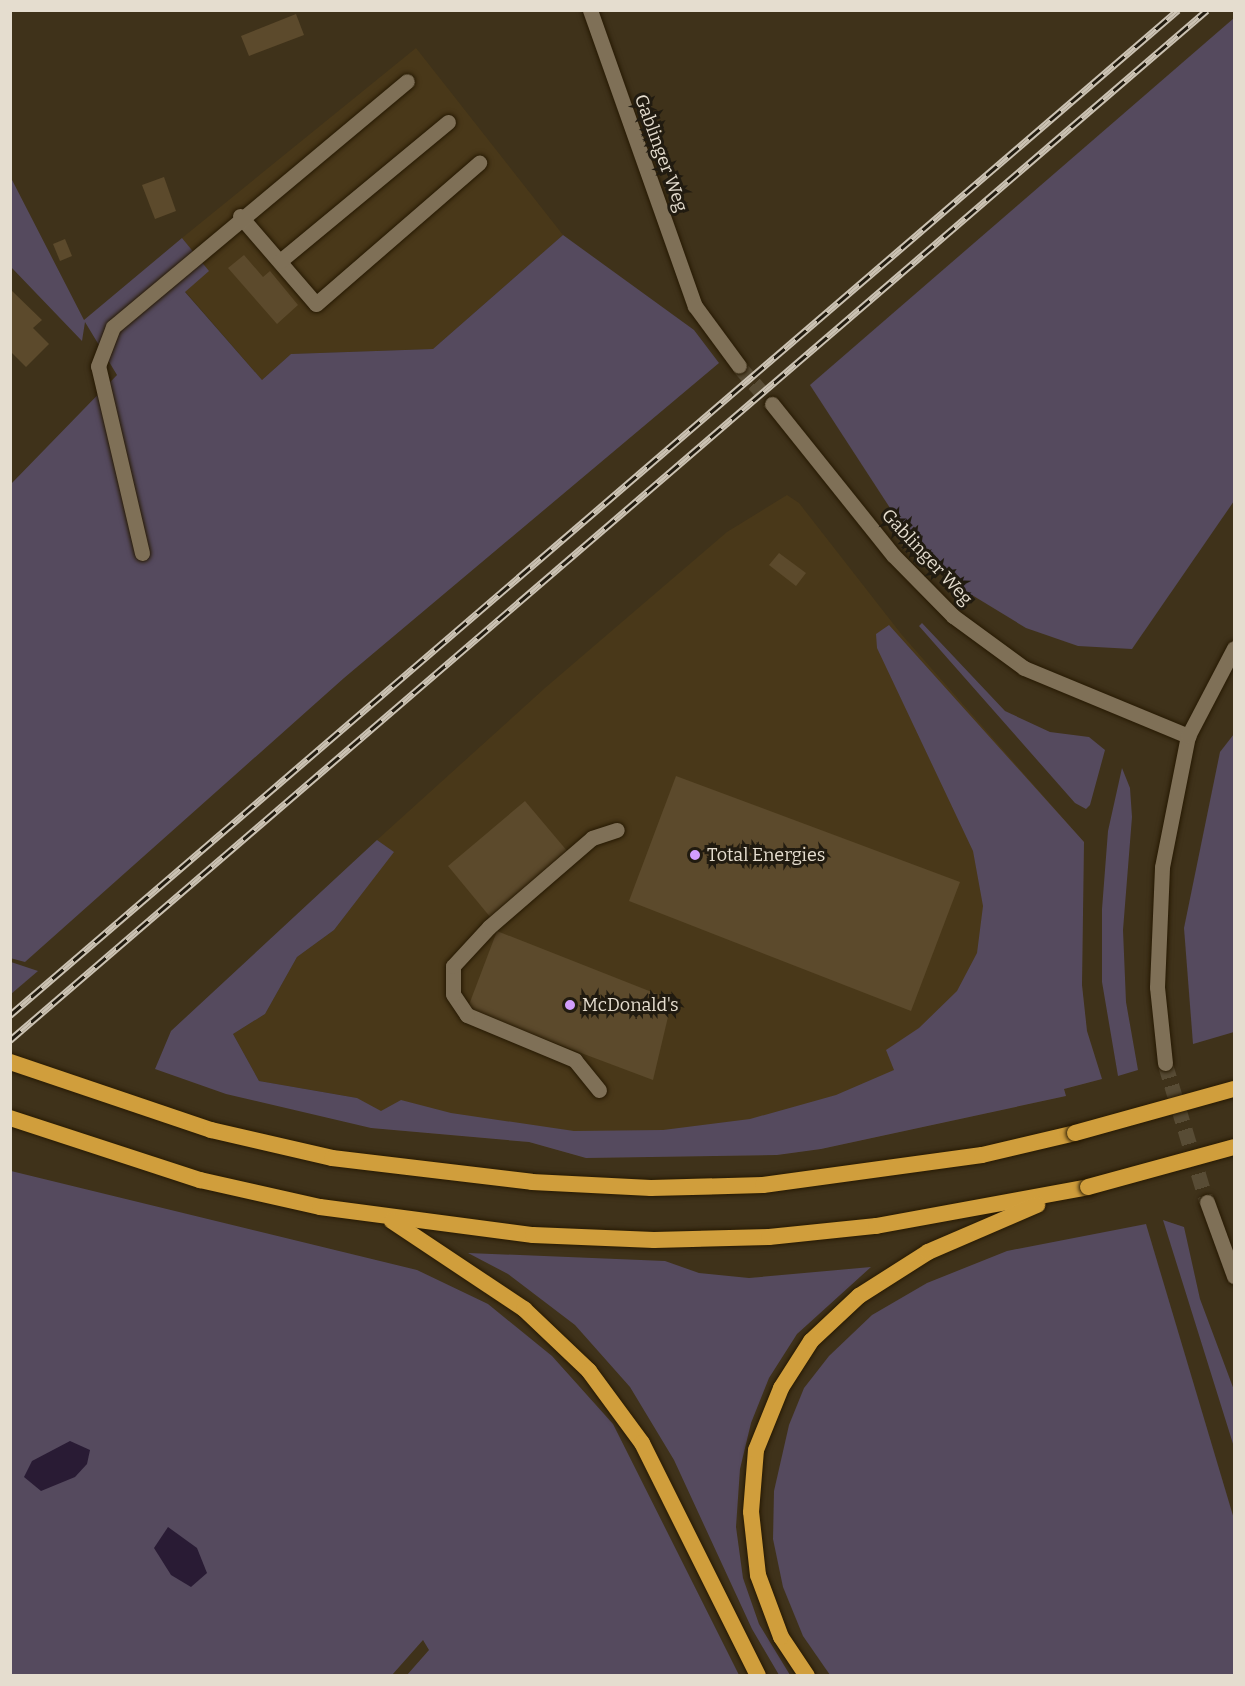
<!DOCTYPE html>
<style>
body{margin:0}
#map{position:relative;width:1245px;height:1686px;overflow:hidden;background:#3f321a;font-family:Bitter,serif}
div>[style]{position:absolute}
.built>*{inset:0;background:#493819}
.green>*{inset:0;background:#554a5e}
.water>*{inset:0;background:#291b34}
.building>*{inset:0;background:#5c4a2c}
.minor-tunnel>*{height:15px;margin-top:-7.5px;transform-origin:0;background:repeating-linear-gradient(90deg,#584c35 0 15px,transparent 0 23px)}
.secondary-tunnel>*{height:15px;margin-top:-7.5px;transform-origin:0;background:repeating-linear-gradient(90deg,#584c35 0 15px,transparent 0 23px)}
.roads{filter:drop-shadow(0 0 2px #261903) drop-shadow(0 0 2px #261903)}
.service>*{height:15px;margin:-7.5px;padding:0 7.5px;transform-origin:7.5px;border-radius:7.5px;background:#7f7057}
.minor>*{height:15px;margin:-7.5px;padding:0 7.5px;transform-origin:7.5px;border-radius:7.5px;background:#7f7057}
.secondary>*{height:15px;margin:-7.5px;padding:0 7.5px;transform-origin:7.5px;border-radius:7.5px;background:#7f7057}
.trunk>*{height:16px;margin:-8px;padding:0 8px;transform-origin:8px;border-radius:8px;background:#d09e3c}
.rail>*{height:7px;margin-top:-3.5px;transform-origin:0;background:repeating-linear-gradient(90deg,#211b10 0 14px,#cbc2b3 0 28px);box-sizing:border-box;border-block:2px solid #cbc2b3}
.bridges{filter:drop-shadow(0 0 2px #261903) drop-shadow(0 0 2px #261903)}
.trunk-bridge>*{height:16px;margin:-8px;padding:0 8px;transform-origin:8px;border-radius:8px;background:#d09e3c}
.dots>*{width:16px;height:16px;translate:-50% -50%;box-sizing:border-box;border:3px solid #211b10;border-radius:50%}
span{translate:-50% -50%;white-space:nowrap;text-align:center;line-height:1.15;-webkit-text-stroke:6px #211b10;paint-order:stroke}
.street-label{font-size:18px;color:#e5ddcf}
.poi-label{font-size:18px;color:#e5ddcf}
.left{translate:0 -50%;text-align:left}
.frame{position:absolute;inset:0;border:12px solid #e5ddcf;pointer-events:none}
</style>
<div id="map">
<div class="built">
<i style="clip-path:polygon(416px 48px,563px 235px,433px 349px,291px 354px,262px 380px,185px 291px,199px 259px,182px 238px)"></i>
<i style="clip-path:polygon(787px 495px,799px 503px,902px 635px,1084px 842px,1082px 985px,1087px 1031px,1102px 1079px,1064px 1089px,1066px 1096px,821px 1149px,777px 1155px,586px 1158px,529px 1142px,371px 1128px,357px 1098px,259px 1081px,233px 1034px,265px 1014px,297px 957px,334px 930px,393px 852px,377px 840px,545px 688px,727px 532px)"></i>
</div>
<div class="green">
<i style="clip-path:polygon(1234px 18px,1234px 501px,1132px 649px,1078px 646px,1026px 628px,967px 592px,905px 531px,810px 385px)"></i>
<i style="clip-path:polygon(10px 176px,84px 320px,182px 238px,209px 271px,185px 292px,262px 380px,291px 354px,433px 349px,563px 235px,694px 330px,719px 363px,344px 678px,25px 962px,10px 958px,11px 484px,117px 375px,85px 322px,82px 341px,11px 267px)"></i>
<i style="clip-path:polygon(922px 623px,1005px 711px,1050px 732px,1089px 737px,1105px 750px,1090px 805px,1086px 809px,1075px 803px,919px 626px)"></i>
<i style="clip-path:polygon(889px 625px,1084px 842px,1082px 985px,1087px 1031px,1102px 1079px,1064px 1089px,1066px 1096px,821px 1149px,777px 1155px,586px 1158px,529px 1142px,371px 1128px,226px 1094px,155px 1069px,171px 1031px,377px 840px,394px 852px,334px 930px,297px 957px,265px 1014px,233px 1034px,259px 1081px,357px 1098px,381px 1111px,401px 1100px,451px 1113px,574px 1131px,663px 1130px,750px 1119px,836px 1095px,894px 1070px,886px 1050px,919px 1028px,957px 991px,977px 953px,983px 906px,973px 851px,877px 648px,876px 634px)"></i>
<i style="clip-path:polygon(1234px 734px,1234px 1032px,1193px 1044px,1184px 928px,1220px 752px)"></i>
<i style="clip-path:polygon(1122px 768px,1130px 788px,1132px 817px,1123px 930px,1126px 1002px,1138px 1070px,1118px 1076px,1102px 982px,1102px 909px,1108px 831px)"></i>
<i style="clip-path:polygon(11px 962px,38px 971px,11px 994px)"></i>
<i style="clip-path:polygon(11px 1171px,417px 1270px,488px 1304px,552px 1356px,613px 1424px,739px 1675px,407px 1675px,429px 1650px,423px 1640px,392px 1675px,11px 1676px)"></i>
<i style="clip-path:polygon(1163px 1220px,1184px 1227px,1200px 1299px,1234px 1390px,1234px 1447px)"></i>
<i style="clip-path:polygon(1146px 1224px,1234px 1519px,1234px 1675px,830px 1675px,803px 1636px,783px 1587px,773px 1539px,774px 1491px,789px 1425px,804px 1388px,829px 1356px,872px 1315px,927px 1283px,1007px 1251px)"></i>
<i style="clip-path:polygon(468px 1253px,665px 1261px,699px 1273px,749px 1278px,871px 1267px,797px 1334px,769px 1378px,751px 1423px,740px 1469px,736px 1527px,743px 1578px,759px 1624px,790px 1675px,779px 1675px,752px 1629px,674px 1460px,630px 1387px,575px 1325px,508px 1274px)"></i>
</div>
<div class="water">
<i style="clip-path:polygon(70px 1441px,90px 1450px,87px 1464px,75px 1477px,41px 1491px,24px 1477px,32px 1461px)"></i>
<i style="clip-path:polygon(168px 1527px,197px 1548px,207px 1573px,191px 1587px,171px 1575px,154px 1548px)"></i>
</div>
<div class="building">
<i style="clip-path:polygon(296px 14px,304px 35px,249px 56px,241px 36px)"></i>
<i style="clip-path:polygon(164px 177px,176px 211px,155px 219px,142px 185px)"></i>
<i style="clip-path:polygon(65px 239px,72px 256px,60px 261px,53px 244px)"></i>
<i style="clip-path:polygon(244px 255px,263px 277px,270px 271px,298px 305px,277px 324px,228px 268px)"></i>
<i style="clip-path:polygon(10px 289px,42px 320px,33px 328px,49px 344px,26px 367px,10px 351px)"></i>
<i style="clip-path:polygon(779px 553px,806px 573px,796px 586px,769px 565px)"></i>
<i style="clip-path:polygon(676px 776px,960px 882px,911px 1011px,629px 901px)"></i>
<i style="clip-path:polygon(525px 801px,568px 852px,491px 918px,448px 866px)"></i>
<i style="clip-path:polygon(497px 931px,672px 1000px,653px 1080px,467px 1010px)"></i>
</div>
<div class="minor-tunnel">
<i style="left:739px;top:366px;width:50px;rotate:49deg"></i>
</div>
<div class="secondary-tunnel">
<i style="left:1165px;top:1063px;width:145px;rotate:73.2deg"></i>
</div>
<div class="roads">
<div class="service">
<i style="left:240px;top:216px;width:116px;rotate:49.2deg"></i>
<i style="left:316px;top:304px;width:216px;rotate:-40.9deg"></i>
<i style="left:280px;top:261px;width:218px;rotate:-39.6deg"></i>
<i style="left:142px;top:553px;width:192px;rotate:-103.2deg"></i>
<i style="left:98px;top:366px;width:42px;rotate:-69deg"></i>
<i style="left:113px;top:327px;width:383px;rotate:-39.9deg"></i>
<i style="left:599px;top:1090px;width:38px;rotate:-129deg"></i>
<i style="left:575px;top:1060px;width:117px;rotate:-157.4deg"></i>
<i style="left:467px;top:1015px;width:25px;rotate:-124deg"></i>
<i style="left:453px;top:994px;width:28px;rotate:-90deg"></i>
<i style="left:453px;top:966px;width:53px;rotate:-47.3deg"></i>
<i style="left:489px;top:927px;width:136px;rotate:-40.8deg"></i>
<i style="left:592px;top:838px;width:26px;rotate:-18deg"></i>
</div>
<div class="minor">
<i style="left:590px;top:10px;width:314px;rotate:70.5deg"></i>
<i style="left:695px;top:306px;width:74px;rotate:53.7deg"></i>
<i style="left:772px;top:404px;width:193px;rotate:51.3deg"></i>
<i style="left:893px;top:555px;width:86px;rotate:45.5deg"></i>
<i style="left:953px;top:616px;width:88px;rotate:36.2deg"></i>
<i style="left:1024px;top:668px;width:178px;rotate:22.5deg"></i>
</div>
<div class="secondary">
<i style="left:1165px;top:1063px;width:76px;rotate:-96deg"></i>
<i style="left:1157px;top:987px;width:120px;rotate:-87.6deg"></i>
<i style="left:1162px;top:867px;width:134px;rotate:-78.8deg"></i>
<i style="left:1188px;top:736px;width:99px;rotate:-62.4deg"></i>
<i style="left:1207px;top:1202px;width:79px;rotate:70deg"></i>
</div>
<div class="trunk">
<i style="left:10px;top:1062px;width:212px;rotate:18.7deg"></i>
<i style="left:211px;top:1130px;width:124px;rotate:13deg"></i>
<i style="left:332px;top:1158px;width:201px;rotate:6.8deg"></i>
<i style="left:532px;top:1182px;width:119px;rotate:2.9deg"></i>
<i style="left:651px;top:1188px;width:112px;rotate:-1.5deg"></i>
<i style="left:763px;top:1185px;width:221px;rotate:-7.8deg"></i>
<i style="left:982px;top:1155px;width:96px;rotate:-13.3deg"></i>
<i style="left:10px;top:1118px;width:200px;rotate:18.1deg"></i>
<i style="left:200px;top:1180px;width:123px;rotate:12.7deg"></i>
<i style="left:320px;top:1207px;width:215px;rotate:7.5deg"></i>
<i style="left:533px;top:1235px;width:121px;rotate:2.4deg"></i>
<i style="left:654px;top:1240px;width:115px;rotate:-1.5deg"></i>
<i style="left:769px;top:1237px;width:108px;rotate:-5.9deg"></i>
<i style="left:876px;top:1226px;width:216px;rotate:-10.4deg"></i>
<i style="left:392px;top:1221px;width:159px;rotate:33.7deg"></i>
<i style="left:524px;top:1309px;width:90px;rotate:43.6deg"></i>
<i style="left:589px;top:1371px;width:89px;rotate:53.6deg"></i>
<i style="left:642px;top:1443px;width:260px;rotate:63.5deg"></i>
<i style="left:807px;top:1676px;width:47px;rotate:-123.7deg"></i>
<i style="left:781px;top:1637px;width:66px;rotate:-110.4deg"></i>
<i style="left:758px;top:1575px;width:63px;rotate:-96.3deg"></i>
<i style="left:751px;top:1512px;width:62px;rotate:-85.4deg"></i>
<i style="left:756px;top:1450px;width:67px;rotate:-68deg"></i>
<i style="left:781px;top:1388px;width:56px;rotate:-57.4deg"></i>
<i style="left:811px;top:1341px;width:66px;rotate:-43.2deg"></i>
<i style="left:859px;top:1296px;width:82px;rotate:-32.5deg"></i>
<i style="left:928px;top:1252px;width:119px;rotate:-23.3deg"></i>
</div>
</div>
<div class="rail">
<i style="left:10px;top:1015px;width:1541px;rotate:-40.71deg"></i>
<i style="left:10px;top:1040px;width:1579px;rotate:-40.71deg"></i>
</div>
<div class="bridges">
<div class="trunk-bridge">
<i style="left:1075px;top:1133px;width:165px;rotate:-15.5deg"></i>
<i style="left:1088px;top:1187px;width:151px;rotate:-15.3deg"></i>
</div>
</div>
<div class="dots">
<i style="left:695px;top:855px;background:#d29dfd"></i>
<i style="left:570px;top:1005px;background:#d29dfd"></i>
</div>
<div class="street-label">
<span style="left:661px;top:153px;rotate:70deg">Gablinger Weg</span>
<span style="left:927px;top:557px;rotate:47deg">Gablinger Weg</span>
</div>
<div class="poi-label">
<span class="left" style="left:707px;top:855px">Total Energies</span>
<span class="left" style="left:582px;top:1005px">McDonald's</span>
</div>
<div class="frame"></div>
</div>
